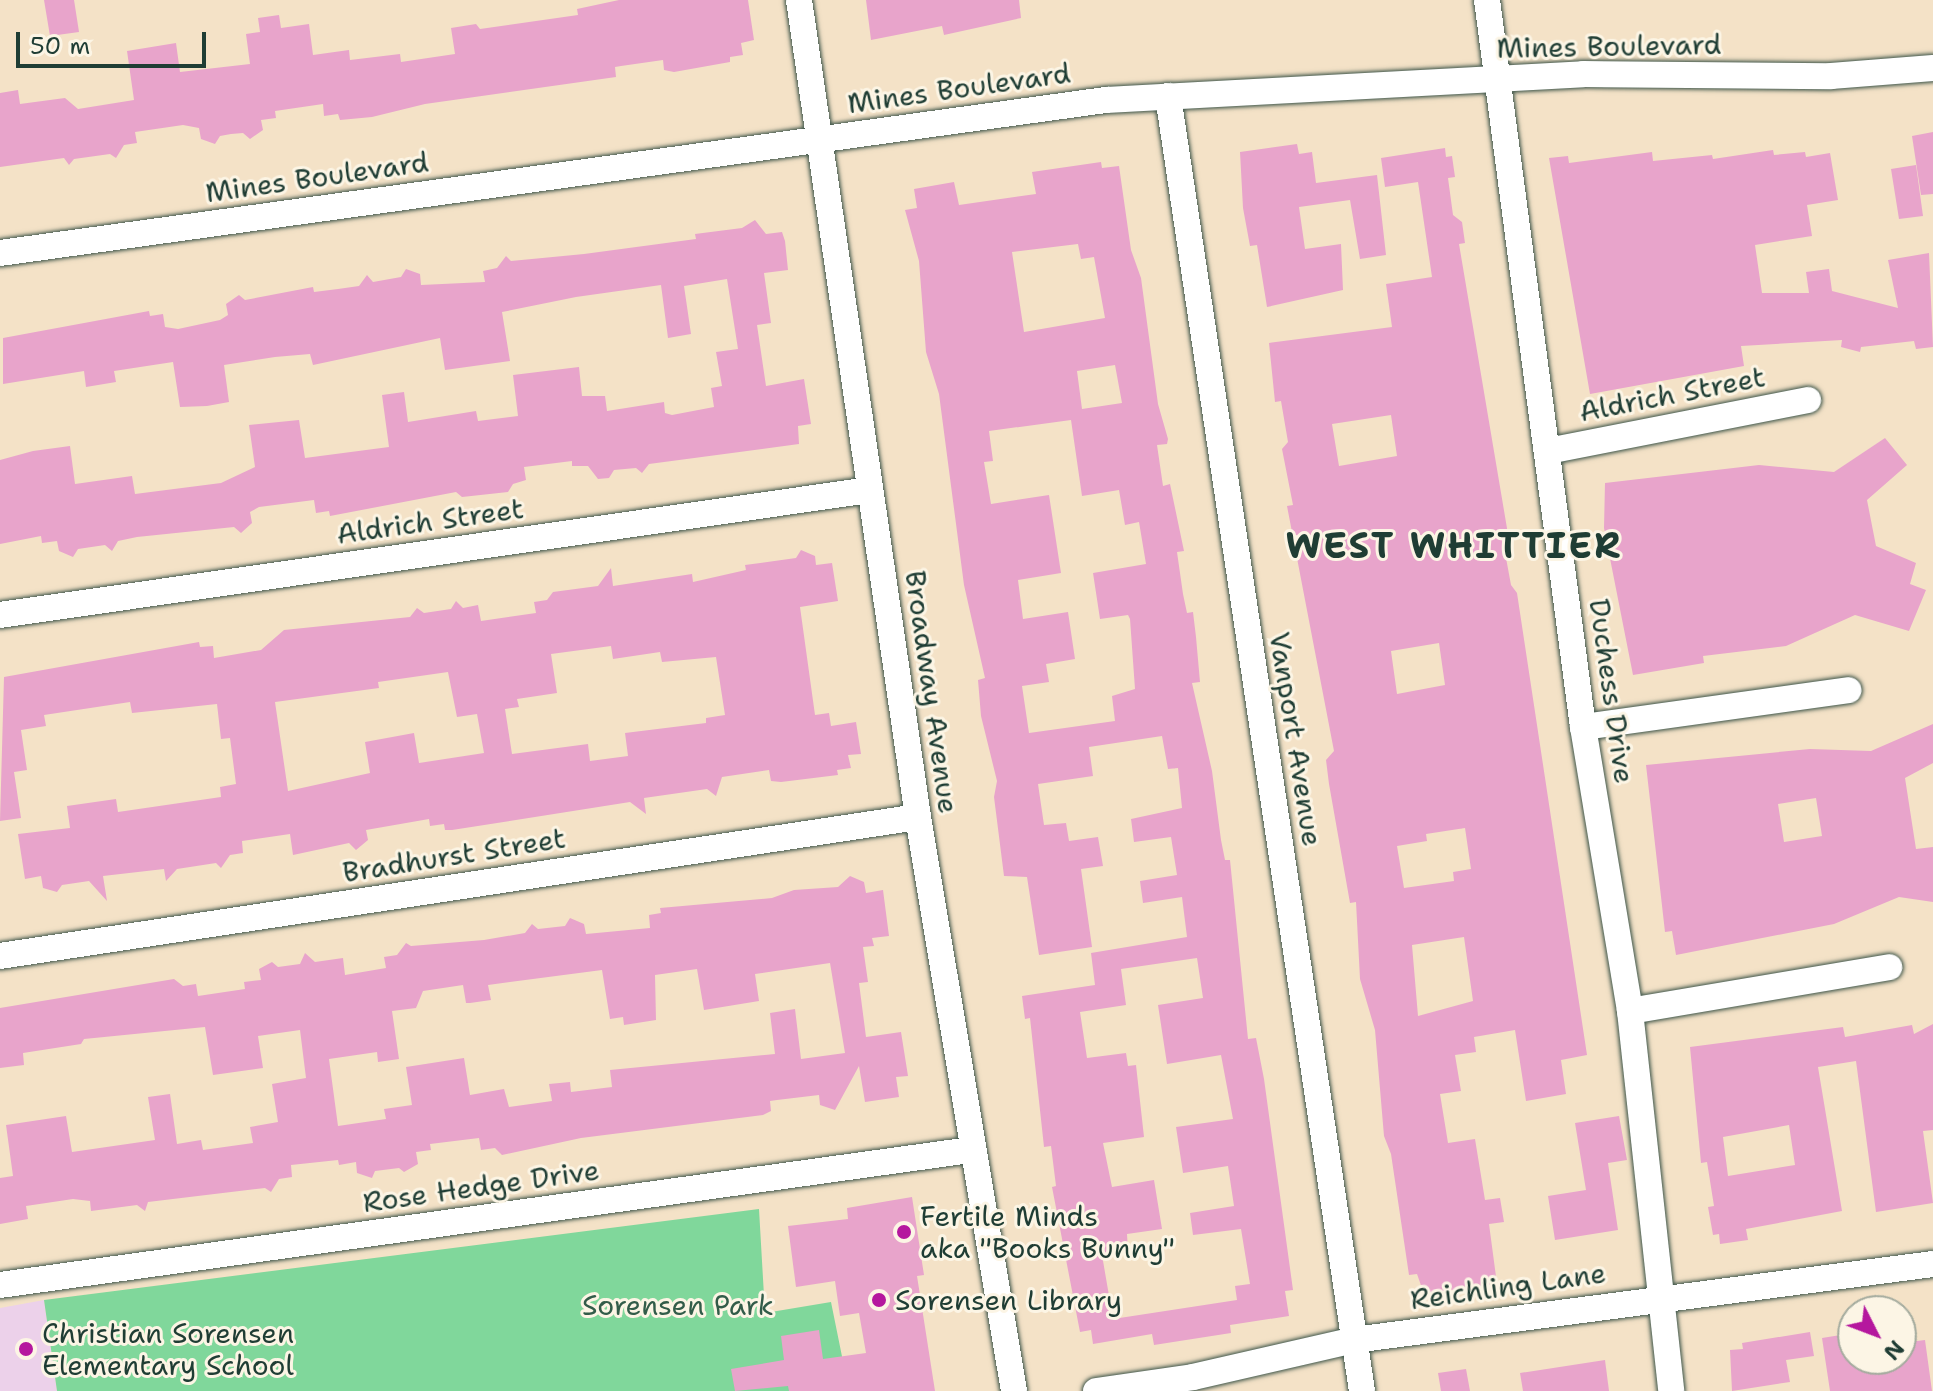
<!DOCTYPE html>
<style>
body{margin:0}
#map{position:relative;width:1933px;height:1391px;overflow:hidden;background:#f4e2c7;font-family:"Shantell Sans",sans-serif}
div>[style]{position:absolute}
.built>*{inset:0;background:#ecd1ea}
.green>*{inset:0;background:#80d79b}
.building>*{inset:0;background:#e8a4cb}
.roads{filter:drop-shadow(0 0 2px #3f564a) drop-shadow(0 0 2px #3f564a)}
.minor>*{height:26px;margin:-13px;padding:0 13px;transform-origin:13px;border-radius:13px;background:#fff}
.dots>*{width:22px;height:22px;translate:-50% -50%;box-sizing:border-box;border:4px solid #fcf5e5;border-radius:50%}
span{translate:-50% -50%;white-space:nowrap;text-align:center;line-height:1.15;-webkit-text-stroke:6px #fcf5e5;paint-order:stroke}
.street-label{font-size:28px;color:#1f3d34}
.poi-label{font-size:28px;color:#1f3d34}
.left{translate:0 -50%;text-align:left}
.park-label{font-size:28px;color:#325c49}
.district-label{font-size:36px;color:#1f3d34;font-weight:700;letter-spacing:2px}
.north{position:absolute;left:1837px;top:1295px;width:80px;height:80px;box-sizing:border-box;background:#fcf5e5;border:2px solid #a4ab9e;border-radius:50%;rotate:132deg;font-size:22px;font-weight:700;line-height:32px;text-align:center;color:#1f3d34}
.north::after{content:'';display:block;margin:auto;width:28px;height:36px;background:#b5179e;clip-path:polygon(50% 0,100% 100%,50% 72%,0 100%)}
.scale{position:absolute;left:16px;top:32px;width:190px;height:36px;box-sizing:border-box;border:4px solid #1f3d34;border-top:0;padding-left:10px;font-size:24px;line-height:28px;white-space:nowrap;color:#1f3d34;-webkit-text-stroke:6px #fcf5e5;paint-order:stroke}
</style>
<div id="map">
<div class="built">
<i style="clip-path:polygon(44px 1300px,57px 1391px,0 1391px,0 1308px)"></i>
</div>
<div class="green">
<i style="clip-path:polygon(759px 1209px,765px 1313px,831px 1302px,849px 1391px,57px 1391px,44px 1300px)"></i>
</div>
<div class="building">
<i style="clip-path:polygon(44px 0,74px 0,79px 32px,50px 36px)"></i>
<i style="clip-path:polygon(619px 0,748px 0,754px 40px,741px 43px,743px 55px,730px 57px,730px 62px,674px 72px,664px 70px,663px 60px,621px 66px,615px 67px,616px 77px,425px 104px,372px 117px,340px 120px,338px 114px,324px 116px,323px 104px,275px 111px,276px 118px,261px 120px,263px 130px,250px 139px,243px 133px,231px 134px,220px 136px,215px 144px,201px 139px,199px 128px,183px 125px,135px 132px,137px 143px,124px 145px,116px 158px,110px 154px,74px 159px,69px 165px,64px 158px,0 167px,0 93px,18px 90px,20px 104px,65px 98px,78px 109px,134px 100px,127px 51px,176px 43px,180px 72px,250px 64px,246px 34px,260px 32px,258px 18px,279px 15px,281px 28px,309px 24px,313px 55px,349px 50px,350px 60px,400px 54px,401px 62px,455px 54px,451px 28px,476px 24px,480px 29px,578px 15px,577px 9px)"></i>
<i style="clip-path:polygon(866px 0,1019px 0,1021px 18px,944px 35px,942px 26px,871px 40px)"></i>
<i style="clip-path:polygon(1933px 132px,1933px 194px,1921px 195px,1912px 136px)"></i>
<i style="clip-path:polygon(1297px 144px,1299px 154px,1312px 152px,1316px 183px,1377px 175px,1386px 255px,1360px 259px,1350px 200px,1299px 207px,1305px 249px,1341px 244px,1343px 290px,1267px 307px,1257px 245px,1250px 246px,1243px 208px,1240px 152px)"></i>
<i style="clip-path:polygon(evenodd,1445px 148px,1446px 157px,1452px 156px,1455px 177px,1448px 178px,1453px 215px,1462px 222px,1465px 243px,1459px 244px,1510px 546px,1504px 547px,1511px 585px,1517px 593px,1587px 1055px,1561px 1060px,1566px 1094px,1526px 1101px,1515px 1030px,1474px 1037px,1476px 1052px,1455px 1055px,1461px 1091px,1440px 1094px,1448px 1143px,1475px 1139px,1485px 1200px,1500px 1198px,1504px 1222px,1489px 1224px,1497px 1284px,1424px 1294px,1417px 1274px,1409px 1275px,1391px 1154px,1384px 1136px,1375px 1030px,1360px 979px,1356px 902px,1350px 903px,1329px 784px,1326px 760px,1334px 751px,1287px 506px,1293px 505px,1282px 449px,1288px 442px,1281px 401px,1275px 402px,1269px 343px,1392px 327px,1386px 284px,1432px 277px,1418px 182px,1385px 187px,1381px 158px,1445px 148px,1391px 415px,1397px 456px,1339px 466px,1332px 424px,1391px 415px,1445px 148px,1439px 643px,1445px 685px,1397px 694px,1391px 651px,1439px 643px,1445px 148px,1465px 828px,1471px 869px,1453px 872px,1454px 881px,1404px 888px,1397px 846px,1427px 841px,1426px 834px,1465px 828px,1445px 148px,1464px 937px,1473px 1001px,1418px 1016px,1412px 945px,1464px 937px)"></i>
<i style="clip-path:polygon(1773px 150px,1774px 155px,1805px 152px,1806px 157px,1830px 153px,1838px 200px,1807px 205px,1812px 236px,1755px 245px,1762px 293px,1809px 293px,1806px 272px,1829px 269px,1832px 291px,1898px 308px,1888px 260px,1929px 253px,1933px 347px,1916px 349px,1914px 341px,1861px 347px,1860px 352px,1841px 347px,1842px 340px,1741px 346px,1744px 366px,1590px 394px,1549px 158px,1568px 156px,1569px 163px,1652px 152px,1653px 161px,1712px 155px,1713px 159px)"></i>
<i style="clip-path:polygon(evenodd,1101px 162px,1102px 168px,1119px 166px,1131px 250px,1141px 278px,1158px 404px,1168px 439px,1167px 444px,1157px 445px,1163px 486px,1170px 484px,1184px 551px,1177px 552px,1183px 594px,1187px 613px,1193px 612px,1196px 637px,1200px 682px,1192px 683px,1212px 771px,1221px 840px,1225px 860px,1230px 860px,1248px 1039px,1256px 1038px,1264px 1079px,1293px 1290px,1285px 1291px,1289px 1316px,1230px 1325px,1231px 1333px,1154px 1345px,1152px 1334px,1093px 1344px,1091px 1330px,1080px 1332px,1052px 1187px,1056px 1186px,1051px 1146px,1044px 1147px,1030px 1018px,1025px 1019px,1022px 996px,1095px 985px,1091px 953px,1187px 937px,1182px 897px,1143px 903px,1140px 881px,1177px 875px,1171px 837px,1134px 842px,1131px 819px,1182px 808px,1178px 768px,1168px 769px,1162px 736px,1089px 747px,1093px 776px,1038px 784px,1044px 825px,1066px 823px,1069px 841px,1098px 837px,1103px 866px,1081px 869px,1092px 947px,1039px 955px,1027px 877px,1004px 876px,994px 797px,997px 781px,981px 716px,978px 680px,985px 678px,964px 585px,939px 394px,926px 352px,919px 261px,905px 210px,917px 208px,914px 189px,954px 182px,959px 205px,1036px 194px,1032px 172px,1101px 162px,1078px 244px,1081px 259px,1094px 257px,1105px 318px,1024px 332px,1012px 252px,1078px 244px,1101px 162px,1115px 365px,1122px 403px,1082px 409px,1077px 371px,1115px 365px,1101px 162px,1071px 420px,1082px 496px,1119px 490px,1125px 525px,1139px 522px,1146px 564px,1093px 573px,1100px 619px,1128px 615px,1130px 619px,1135px 689px,1112px 696px,1115px 721px,1029px 733px,1022px 686px,1049px 682px,1046px 664px,1075px 659px,1068px 612px,1023px 619px,1018px 580px,1061px 573px,1049px 495px,991px 504px,984px 462px,993px 461px,989px 431px,1071px 420px,1101px 162px,1197px 958px,1203px 998px,1158px 1005px,1167px 1064px,1221px 1055px,1233px 1119px,1176px 1127px,1183px 1173px,1228px 1166px,1234px 1206px,1190px 1213px,1193px 1235px,1241px 1229px,1250px 1284px,1235px 1286px,1237px 1300px,1113px 1319px,1102px 1255px,1128px 1251px,1127px 1234px,1162px 1229px,1154px 1180px,1112px 1187px,1103px 1143px,1144px 1137px,1136px 1065px,1128px 1066px,1126px 1053px,1087px 1058px,1080px 1012px,1126px 1005px,1121px 969px,1197px 958px)"></i>
<i style="clip-path:polygon(1916px 165px,1923px 216px,1899px 219px,1891px 169px)"></i>
<i style="clip-path:polygon(755px 220px,766px 234px,782px 232px,785px 241px,788px 270px,764px 273px,771px 323px,757px 325px,766px 386px,804px 379px,811px 424px,798px 426px,799px 444px,649px 464px,642px 473px,636px 468px,614px 470px,609px 478px,598px 479px,588px 466px,572px 466px,572px 461px,524px 467px,526px 480px,513px 484px,508px 492px,462px 497px,456px 492px,330px 516px,329px 511px,316px 513px,314px 500px,259px 507px,250px 512px,252px 523px,241px 533px,234px 527px,137px 537px,118px 541px,112px 551px,105px 545px,78px 549px,73px 557px,59px 551px,57px 541px,42px 543px,41px 536px,0 544px,0 460px,33px 451px,70px 446px,75px 484px,132px 476px,135px 494px,221px 483px,255px 467px,249px 425px,299px 420px,305px 458px,389px 447px,382px 395px,404px 392px,408px 422px,476px 411px,478px 421px,518px 416px,513px 375px,579px 367px,582px 396px,605px 396px,607px 411px,664px 402px,665px 413px,672px 415px,714px 407px,711px 388px,722px 386px,716px 352px,738px 349px,727px 279px,684px 286px,691px 334px,668px 338px,661px 285px,576px 297px,502px 312px,510px 361px,445px 370px,440px 338px,313px 365px,310px 354px,275px 357px,224px 365px,229px 402px,207px 406px,180px 407px,173px 362px,114px 371px,116px 382px,86px 387px,84px 371px,3px 384px,3px 338px,149px 311px,150px 316px,163px 314px,165px 327px,178px 329px,220px 320px,228px 315px,226px 304px,239px 295px,245px 300px,313px 287px,314px 292px,338px 289px,359px 286px,367px 275px,373px 282px,401px 277px,406px 269px,420px 274px,421px 285px,485px 282px,483px 271px,497px 268px,506px 256px,511px 261px,584px 254px,696px 239px,695px 234px,742px 228px)"></i>
<i style="clip-path:polygon(1885px 438px,1907px 465px,1867px 500px,1876px 546px,1916px 563px,1910px 584px,1926px 590px,1909px 631px,1855px 615px,1786px 646px,1703px 656px,1704px 663px,1633px 675px,1604px 528px,1605px 483px,1759px 465px,1834px 472px)"></i>
<i style="clip-path:polygon(evenodd,801px 550px,815px 556px,816px 565px,832px 563px,838px 601px,800px 607px,815px 715px,829px 713px,831px 726px,856px 722px,861px 754px,848px 755px,851px 768px,837px 770px,838px 775px,781px 782px,771px 781px,769px 770px,722px 777px,716px 796px,707px 789px,644px 798px,646px 814px,630px 802px,452px 830px,445px 830px,444px 824px,430px 826px,429px 819px,366px 830px,368px 840px,356px 850px,349px 843px,293px 855px,290px 834px,242px 841px,243px 853px,230px 855px,221px 868px,216px 863px,177px 869px,166px 881px,164px 869px,103px 876px,107px 901px,89px 881px,62px 885px,57px 892px,43px 888px,41px 876px,25px 879px,18px 834px,70px 828px,67px 806px,116px 799px,118px 812px,221px 797px,220px 787px,236px 784px,230px 738px,221px 739px,217px 704px,132px 713px,130px 702px,44px 715px,46px 726px,21px 730px,27px 770px,14px 772px,21px 818px,0 821px,4px 677px,199px 642px,200px 647px,213px 646px,214px 658px,261px 650px,284px 630px,410px 617px,417px 608px,424px 613px,451px 609px,456px 601px,463px 608px,478px 605px,481px 621px,536px 613px,534px 602px,547px 600px,553px 592px,598px 586px,611px 568px,613px 586px,692px 574px,693px 582px,746px 570px,745px 565px,796px 558px,801px 550px,611px 646px,613px 659px,660px 652px,662px 662px,716px 657px,725px 715px,706px 718px,706px 723px,625px 733px,628px 756px,590px 761px,588px 744px,512px 754px,505px 709px,519px 707px,517px 699px,557px 693px,551px 654px,611px 646px,801px 550px,448px 672px,457px 717px,477px 714px,484px 753px,419px 763px,414px 733px,365px 742px,370px 773px,288px 791px,275px 702px,379px 688px,378px 682px,448px 672px)"></i>
<i style="clip-path:polygon(evenodd,1933px 724px,1933px 763px,1905px 778px,1916px 849px,1933px 847px,1933px 902px,1899px 897px,1834px 924px,1676px 955px,1672px 931px,1665px 932px,1646px 765px,1810px 749px,1871px 751px,1933px 724px,1816px 798px,1822px 836px,1784px 842px,1778px 804px,1816px 798px)"></i>
<i style="clip-path:polygon(evenodd,850px 876px,864px 882px,866px 893px,883px 890px,889px 936px,872px 938px,874px 946px,863px 947px,868px 982px,859px 983px,866px 1037px,901px 1032px,908px 1076px,896px 1077px,899px 1097px,865px 1102px,859px 1066px,835px 1110px,820px 1105px,819px 1095px,777px 1100px,770px 1101px,771px 1111px,763px 1115px,581px 1138px,502px 1155px,495px 1148px,481px 1150px,479px 1138px,430px 1144px,431px 1150px,416px 1152px,418px 1164px,404px 1172px,399px 1168px,375px 1171px,372px 1178px,357px 1173px,356px 1162px,339px 1165px,338px 1160px,291px 1165px,292px 1177px,279px 1179px,271px 1192px,265px 1188px,148px 1202px,145px 1211px,137px 1205px,91px 1211px,90px 1201px,73px 1199px,26px 1206px,28px 1219px,0 1224px,0 1178px,13px 1176px,6px 1125px,66px 1116px,72px 1152px,155px 1140px,148px 1097px,170px 1094px,177px 1144px,201px 1140px,203px 1150px,253px 1143px,250px 1127px,278px 1122px,272px 1084px,306px 1078px,300px 1030px,258px 1036px,263px 1068px,213px 1075px,205px 1027px,84px 1039px,81px 1044px,23px 1053px,24px 1065px,0 1068px,0 1008px,174px 979px,183px 986px,196px 984px,198px 996px,245px 989px,244px 982px,261px 980px,259px 969px,272px 962px,278px 967px,300px 964px,305px 953px,315px 962px,343px 958px,345px 975px,386px 968px,384px 957px,397px 955px,406px 943px,411px 946px,484px 940px,525px 933px,532px 924px,538px 929px,565px 926px,570px 918px,584px 924px,586px 934px,650px 928px,649px 915px,661px 913px,660px 908px,772px 898px,794px 890px,838px 887px,850px 876px,830px 963px,845px 1053px,801px 1059px,795px 1009px,770px 1013px,775px 1054px,610px 1070px,612px 1087px,571px 1092px,570px 1082px,549px 1084px,552px 1101px,509px 1107px,504px 1089px,470px 1095px,464px 1058px,406px 1067px,412px 1105px,384px 1109px,386px 1119px,338px 1126px,329px 1059px,377px 1052px,378px 1062px,399px 1059px,392px 1011px,416px 1008px,423px 991px,463px 985px,466px 1003px,470px 1003px,491px 1000px,488px 985px,602px 970px,610px 1019px,623px 1017px,624px 1025px,656px 1020px,655px 975px,697px 969px,704px 1010px,759px 1001px,755px 974px,830px 963px)"></i>
<i style="clip-path:polygon(evenodd,1933px 1024px,1933px 1130px,1923px 1131px,1933px 1203px,1876px 1212px,1856px 1061px,1818px 1067px,1842px 1211px,1746px 1229px,1748px 1240px,1720px 1244px,1719px 1234px,1713px 1235px,1708px 1207px,1714px 1206px,1707px 1162px,1701px 1163px,1690px 1047px,1843px 1027px,1845px 1037px,1912px 1025px,1914px 1034px,1933px 1024px,1789px 1125px,1795px 1165px,1728px 1176px,1723px 1137px,1789px 1125px)"></i>
<i style="clip-path:polygon(1619px 1116px,1627px 1160px,1608px 1163px,1618px 1230px,1555px 1240px,1548px 1196px,1586px 1190px,1575px 1123px)"></i>
<i style="clip-path:polygon(912px 1197px,924px 1275px,917px 1276px,935px 1391px,789px 1391px,788px 1386px,735px 1391px,731px 1369px,784px 1360px,781px 1336px,819px 1330px,823px 1359px,866px 1353px,859px 1313px,840px 1316px,835px 1281px,796px 1287px,788px 1226px,848px 1219px,847px 1208px)"></i>
<i style="clip-path:polygon(1810px 1332px,1814px 1356px,1786px 1360px,1790px 1382px,1732px 1391px,1730px 1350px,1743px 1349px,1742px 1343px)"></i>
<i style="clip-path:polygon(1853px 1333px,1853px 1359px,1901px 1359px,1901px 1343px,1925px 1340px,1932px 1391px,1830px 1391px,1822px 1338px)"></i>
<i style="clip-path:polygon(1605px 1360px,1609px 1391px,1523px 1391px,1520px 1373px)"></i>
<i style="clip-path:polygon(1466px 1369px,1470px 1391px,1441px 1391px,1438px 1373px)"></i>
</div>
<div class="roads">
<div class="minor">
<i style="left:799px;top:0;width:826px;rotate:81.71deg"></i>
<i style="left:918px;top:817px;width:582px;rotate:80.51deg"></i>
<i style="left:1487px;top:0;width:733px;rotate:82.48deg"></i>
<i style="left:1583px;top:727px;width:288px;rotate:80.6deg"></i>
<i style="left:1630px;top:1011px;width:382px;rotate:83.8deg"></i>
<i style="left:1168px;top:96px;width:1309px;rotate:81.48deg"></i>
<i style="left:0;top:253px;width:1117px;rotate:-7.88deg"></i>
<i style="left:1106px;top:100px;width:478px;rotate:-3.1deg"></i>
<i style="left:1583px;top:74px;width:248px;rotate:0.5deg"></i>
<i style="left:1831px;top:76px;width:102px;rotate:-4.5deg"></i>
<i style="left:1548px;top:451px;width:265px;rotate:-11.1deg"></i>
<i style="left:0;top:615px;width:879px;rotate:-8.18deg"></i>
<i style="left:1583px;top:727px;width:268px;rotate:-7.9deg"></i>
<i style="left:0;top:956px;width:928px;rotate:-8.61deg"></i>
<i style="left:1630px;top:1011px;width:263px;rotate:-9.6deg"></i>
<i style="left:0;top:1285px;width:980px;rotate:-7.92deg"></i>
<i style="left:1096px;top:1391px;width:98px;rotate:-8.2deg"></i>
<i style="left:1193px;top:1377px;width:165px;rotate:-12.9deg"></i>
<i style="left:1354px;top:1340px;width:584px;rotate:-7.48deg"></i>
</div>
</div>
<div class="dots">
<i style="left:904px;top:1232px;background:#b5179e"></i>
<i style="left:879px;top:1300px;background:#b5179e"></i>
<i style="left:26px;top:1349px;background:#b5179e"></i>
</div>
<div class="street-label">
<span style="left:1609px;top:46px;rotate:-1deg">Mines Boulevard</span>
<span style="left:959px;top:88px;rotate:-8deg">Mines Boulevard</span>
<span style="left:317px;top:177px;rotate:-8deg">Mines Boulevard</span>
<span style="left:1672px;top:394px;rotate:-11deg">Aldrich Street</span>
<span style="left:430px;top:521px;rotate:-8deg">Aldrich Street</span>
<span style="left:1612px;top:691px;rotate:82deg">Duchess Drive</span>
<span style="left:932px;top:692px;rotate:82deg">Broadway Avenue</span>
<span style="left:1296px;top:739px;rotate:81deg">Vanport Avenue</span>
<span style="left:454px;top:855px;rotate:-9deg">Bradhurst Street</span>
<span style="left:481px;top:1186px;rotate:-8deg">Rose Hedge Drive</span>
<span style="left:1508px;top:1286px;rotate:-8deg">Reichling Lane</span>
</div>
<div class="poi-label">
<span class="left" style="left:920px;top:1232px">Fertile Minds<br>aka "Books Bunny"</span>
<span class="left" style="left:895px;top:1300px">Sorensen Library</span>
<span class="left" style="left:42px;top:1349px">Christian Sorensen<br>Elementary School</span>
</div>
<div class="park-label">
<span style="left:678px;top:1305px">Sorensen Park</span>
</div>
<div class="district-label">
<span style="left:1454px;top:546px">WEST WHITTIER</span>
</div>
<div class="north">N</div>
<div class="scale">50 m</div>
</div>
